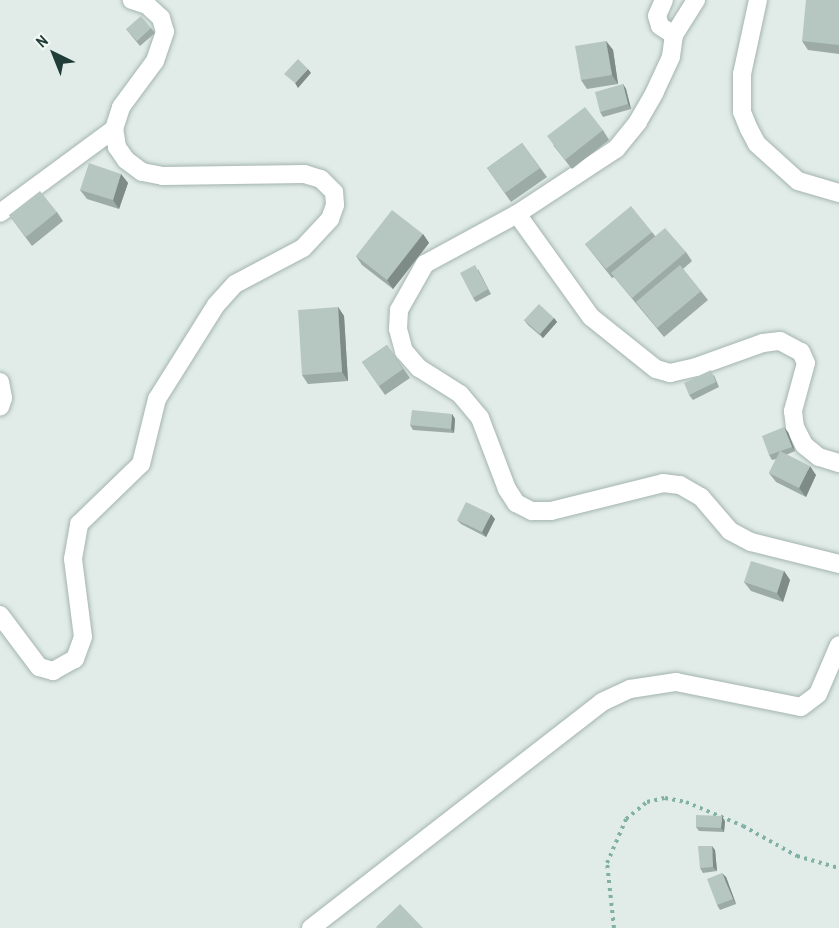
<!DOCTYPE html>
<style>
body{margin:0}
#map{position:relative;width:839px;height:928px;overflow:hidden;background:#e1ece8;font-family:"Archivo Narrow",sans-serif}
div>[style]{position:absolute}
.path>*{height:4px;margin-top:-2px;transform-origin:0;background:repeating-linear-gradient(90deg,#80b1a4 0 3px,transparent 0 7.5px)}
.roads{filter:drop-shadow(0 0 2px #a4b4af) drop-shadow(0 0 2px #a4b4af)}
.minor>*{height:18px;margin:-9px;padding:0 9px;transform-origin:9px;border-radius:9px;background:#fff}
.wall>*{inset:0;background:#9daba6}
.shaded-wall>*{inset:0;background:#7f8b87}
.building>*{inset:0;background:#b6c7c1}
span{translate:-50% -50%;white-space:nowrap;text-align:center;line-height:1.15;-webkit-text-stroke:4.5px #f2f9f5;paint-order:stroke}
.north{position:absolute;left:24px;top:24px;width:60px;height:60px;-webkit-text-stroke:4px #f2f9f5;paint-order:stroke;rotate:317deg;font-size:16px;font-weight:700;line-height:24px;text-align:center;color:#213d37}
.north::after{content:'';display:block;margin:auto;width:21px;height:27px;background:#213d37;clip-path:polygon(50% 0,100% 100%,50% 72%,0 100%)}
</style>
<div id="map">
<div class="path">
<i style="left:614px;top:928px;width:65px;rotate:-96.1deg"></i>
<i style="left:607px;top:863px;width:48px;rotate:-66.6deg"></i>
<i style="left:626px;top:819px;width:27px;rotate:-39deg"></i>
<i style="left:647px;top:802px;width:18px;rotate:-13deg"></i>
<i style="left:665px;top:798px;width:21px;rotate:11deg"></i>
<i style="left:686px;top:802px;width:62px;rotate:22.8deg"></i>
<i style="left:743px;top:826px;width:62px;rotate:29.1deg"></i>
<i style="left:797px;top:856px;width:44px;rotate:15.9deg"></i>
</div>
<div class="roads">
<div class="minor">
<i style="left:664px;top:0;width:17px;rotate:114deg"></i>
<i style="left:657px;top:16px;width:10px;rotate:73deg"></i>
<i style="left:660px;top:26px;width:17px;rotate:33deg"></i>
<i style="left:696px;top:0;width:41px;rotate:122.2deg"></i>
<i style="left:674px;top:35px;width:22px;rotate:98deg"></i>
<i style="left:671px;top:57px;width:38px;rotate:115deg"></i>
<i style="left:655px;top:92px;width:34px;rotate:120deg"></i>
<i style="left:638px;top:122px;width:35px;rotate:129deg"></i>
<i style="left:616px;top:149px;width:118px;rotate:146.7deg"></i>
<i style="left:517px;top:214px;width:105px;rotate:151.5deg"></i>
<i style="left:425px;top:264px;width:53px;rotate:119.5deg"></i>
<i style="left:399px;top:310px;width:19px;rotate:93deg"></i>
<i style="left:398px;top:329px;width:23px;rotate:75deg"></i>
<i style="left:404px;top:351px;width:23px;rotate:49deg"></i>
<i style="left:419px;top:368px;width:49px;rotate:32.4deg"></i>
<i style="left:460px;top:394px;width:31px;rotate:50deg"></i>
<i style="left:480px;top:418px;width:76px;rotate:69.2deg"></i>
<i style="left:507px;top:489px;width:17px;rotate:57deg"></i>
<i style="left:516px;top:503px;width:18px;rotate:27deg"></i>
<i style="left:532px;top:511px;width:19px"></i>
<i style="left:551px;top:511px;width:115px;rotate:-14deg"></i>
<i style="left:663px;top:483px;width:17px;rotate:7deg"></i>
<i style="left:680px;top:485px;width:24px;rotate:30deg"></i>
<i style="left:701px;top:497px;width:45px;rotate:49.5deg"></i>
<i style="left:730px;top:531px;width:24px;rotate:28deg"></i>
<i style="left:751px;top:542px;width:91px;rotate:14deg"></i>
<i style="left:758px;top:0;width:76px;rotate:102.2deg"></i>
<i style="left:742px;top:74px;width:38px;rotate:90deg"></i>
<i style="left:742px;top:112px;width:18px;rotate:68deg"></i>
<i style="left:749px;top:129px;width:17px;rotate:62deg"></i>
<i style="left:757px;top:144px;width:55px;rotate:42.1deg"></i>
<i style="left:798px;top:181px;width:43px;rotate:16.3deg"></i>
<i style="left:0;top:213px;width:142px;rotate:-36.4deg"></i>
<i style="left:517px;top:214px;width:127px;rotate:54.3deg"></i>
<i style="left:591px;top:317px;width:83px;rotate:38.7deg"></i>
<i style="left:656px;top:369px;width:15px;rotate:16deg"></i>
<i style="left:670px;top:373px;width:27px;rotate:-13deg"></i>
<i style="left:696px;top:367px;width:71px;rotate:-19.7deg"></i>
<i style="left:763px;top:343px;width:17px;rotate:-7deg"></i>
<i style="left:780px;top:341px;width:24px;rotate:28deg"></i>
<i style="left:801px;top:352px;width:12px;rotate:66deg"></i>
<i style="left:806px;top:363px;width:50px;rotate:105.2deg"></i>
<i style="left:793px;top:411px;width:16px;rotate:83deg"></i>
<i style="left:795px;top:427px;width:20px;rotate:63deg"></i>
<i style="left:804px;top:445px;width:19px;rotate:39deg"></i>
<i style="left:819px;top:457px;width:21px;rotate:17deg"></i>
<i style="left:0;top:382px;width:16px;rotate:79deg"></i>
<i style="left:3px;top:398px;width:9px;rotate:108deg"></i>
<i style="left:0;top:615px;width:65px;rotate:53.1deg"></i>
<i style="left:39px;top:667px;width:15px;rotate:16deg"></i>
<i style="left:53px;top:671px;width:25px;rotate:-29deg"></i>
<i style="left:75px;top:659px;width:23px;rotate:-70deg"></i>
<i style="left:83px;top:637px;width:79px;rotate:-97.3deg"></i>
<i style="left:73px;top:559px;width:36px;rotate:-80deg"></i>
<i style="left:79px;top:524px;width:86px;rotate:-44.1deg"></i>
<i style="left:141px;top:464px;width:67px;rotate:-76.2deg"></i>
<i style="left:157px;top:399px;width:111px;rotate:-57.9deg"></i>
<i style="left:216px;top:305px;width:28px;rotate:-48deg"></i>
<i style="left:235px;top:284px;width:77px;rotate:-27.9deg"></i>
<i style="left:303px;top:248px;width:40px;rotate:-47deg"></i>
<i style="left:330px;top:219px;width:15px;rotate:-70deg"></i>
<i style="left:335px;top:205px;width:13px;rotate:-94deg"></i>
<i style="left:334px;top:192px;width:18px;rotate:-135deg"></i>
<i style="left:321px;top:179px;width:17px;rotate:-163deg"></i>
<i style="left:305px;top:174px;width:142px;rotate:179.2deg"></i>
<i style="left:163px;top:176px;width:21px;rotate:-169deg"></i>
<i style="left:142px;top:172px;width:20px;rotate:-143deg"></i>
<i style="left:126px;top:160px;width:16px;rotate:-125deg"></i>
<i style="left:117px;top:147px;width:18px;rotate:-99deg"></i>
<i style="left:114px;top:129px;width:23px;rotate:-72deg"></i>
<i style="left:121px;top:107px;width:57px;rotate:-53.5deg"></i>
<i style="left:155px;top:61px;width:31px;rotate:-71deg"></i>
<i style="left:165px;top:32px;width:15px;rotate:-106deg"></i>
<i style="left:161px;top:18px;width:19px;rotate:-137deg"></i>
<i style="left:147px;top:5px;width:16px;rotate:-162deg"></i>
<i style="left:311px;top:928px;width:368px;rotate:-37.8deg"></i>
<i style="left:602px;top:702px;width:31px;rotate:-25deg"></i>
<i style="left:630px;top:689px;width:47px;rotate:-8.7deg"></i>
<i style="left:676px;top:682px;width:127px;rotate:11.3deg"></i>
<i style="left:801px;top:707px;width:21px;rotate:-37deg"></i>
<i style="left:818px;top:694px;width:53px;rotate:-66.8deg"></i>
</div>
</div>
<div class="wall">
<i style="clip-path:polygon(839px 0,839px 54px,808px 50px,802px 41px)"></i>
<i style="clip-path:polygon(151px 28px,155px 33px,140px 46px,126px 29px)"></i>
<i style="clip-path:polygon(606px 41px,613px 50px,618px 84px,587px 89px,581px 80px)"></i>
<i style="clip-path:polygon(623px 84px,626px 89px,631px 109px,603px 117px,600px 112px)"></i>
<i style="clip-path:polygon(603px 130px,609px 140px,572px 169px,553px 145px)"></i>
<i style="clip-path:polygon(522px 143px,547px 177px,511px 202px,487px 168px)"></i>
<i style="clip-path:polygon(121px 174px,128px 183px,119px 209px,87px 199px,80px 190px)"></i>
<i style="clip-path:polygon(57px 212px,63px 221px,32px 246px,9px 215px)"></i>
<i style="clip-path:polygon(652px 232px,655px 236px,686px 252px,692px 261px,683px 269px,708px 300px,664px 337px,614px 277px,612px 278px,585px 244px)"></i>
<i style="clip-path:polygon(423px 234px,429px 243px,393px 289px,362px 265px,356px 256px)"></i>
<i style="clip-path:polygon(478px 269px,491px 294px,476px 302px,473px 298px)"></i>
<i style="clip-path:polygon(338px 307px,344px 316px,348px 381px,308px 384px,302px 375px)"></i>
<i style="clip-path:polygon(554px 318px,557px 322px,543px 338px,528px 325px,524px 320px)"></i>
<i style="clip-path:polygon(387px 345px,410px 378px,385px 395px,362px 362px)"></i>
<i style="clip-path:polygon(714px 375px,719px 387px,693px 400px,689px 395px)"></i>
<i style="clip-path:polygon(452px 414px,455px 419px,454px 433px,413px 430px,410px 425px)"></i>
<i style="clip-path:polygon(788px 432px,795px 451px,786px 455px,816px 475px,806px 497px,776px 482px,769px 473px,776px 459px,772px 460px,769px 455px)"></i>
<i style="clip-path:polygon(495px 519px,486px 537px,461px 524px,457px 520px)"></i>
<i style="clip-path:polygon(784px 571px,790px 580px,783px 602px,751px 591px,744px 582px)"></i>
<i style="clip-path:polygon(725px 821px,724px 832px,699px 831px,696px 827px)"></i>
<i style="clip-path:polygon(715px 850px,717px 871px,703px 873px,700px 868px)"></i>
<i style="clip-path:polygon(726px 877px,736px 904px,720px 910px,717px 905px)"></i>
</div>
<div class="shaded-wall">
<i style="clip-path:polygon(606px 41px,613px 50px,618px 84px,612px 75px)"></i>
<i style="clip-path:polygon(308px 69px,311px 73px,298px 88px,295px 83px)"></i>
<i style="clip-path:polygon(623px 84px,626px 89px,631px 109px,628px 104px)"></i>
<i style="clip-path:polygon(121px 174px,128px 183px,119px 209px,113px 200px)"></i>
<i style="clip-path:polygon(423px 234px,429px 243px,393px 289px,387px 280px)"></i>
<i style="clip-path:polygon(338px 307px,344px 316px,348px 381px,342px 372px)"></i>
<i style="clip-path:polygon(554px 318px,557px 322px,543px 338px,540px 334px)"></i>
<i style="clip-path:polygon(452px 414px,455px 419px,454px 433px,451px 429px)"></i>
<i style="clip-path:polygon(784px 427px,788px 432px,795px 451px,792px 447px)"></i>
<i style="clip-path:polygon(810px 466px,816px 475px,806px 497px,799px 488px)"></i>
<i style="clip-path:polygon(491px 514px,495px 519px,486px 537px,482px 532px)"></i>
<i style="clip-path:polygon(784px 571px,790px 580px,783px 602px,777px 593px)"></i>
<i style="clip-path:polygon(722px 816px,725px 821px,724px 832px,721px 828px)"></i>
<i style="clip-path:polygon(712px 846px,715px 850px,717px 871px,713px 867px)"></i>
<i style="clip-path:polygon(722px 873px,726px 877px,736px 904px,733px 899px)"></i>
</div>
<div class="building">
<i style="clip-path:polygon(806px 0,839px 0,839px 45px,802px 41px)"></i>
<i style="clip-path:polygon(141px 16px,151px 28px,137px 41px,126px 29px)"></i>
<i style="clip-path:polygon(606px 41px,612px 75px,581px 80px,575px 46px)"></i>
<i style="clip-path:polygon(298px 59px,308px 69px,295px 83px,284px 74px)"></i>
<i style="clip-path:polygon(623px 84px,628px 104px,600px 112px,595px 92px)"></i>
<i style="clip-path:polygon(585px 107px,603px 130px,565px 160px,547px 136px)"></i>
<i style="clip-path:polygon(522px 143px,540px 168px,505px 193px,487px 168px)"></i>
<i style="clip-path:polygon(89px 163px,121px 174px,113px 200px,80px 190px)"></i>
<i style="clip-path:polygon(40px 191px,57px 212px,26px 237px,9px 215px)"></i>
<i style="clip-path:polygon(631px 206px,652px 232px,606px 269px,585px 244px)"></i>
<i style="clip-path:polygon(392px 210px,423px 234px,387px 280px,356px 256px)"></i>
<i style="clip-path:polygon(665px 228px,686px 252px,632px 298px,611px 273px)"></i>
<i style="clip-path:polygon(475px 265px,488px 289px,473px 298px,460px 273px)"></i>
<i style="clip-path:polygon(680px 265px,701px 291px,657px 328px,636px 302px)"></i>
<i style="clip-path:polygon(539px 304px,554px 318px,540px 334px,524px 320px)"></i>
<i style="clip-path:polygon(338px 307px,342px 372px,302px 375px,298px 310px)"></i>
<i style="clip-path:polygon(387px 345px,403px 369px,379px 386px,362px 362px)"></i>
<i style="clip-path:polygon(711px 370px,716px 382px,689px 395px,684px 383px)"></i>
<i style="clip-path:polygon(412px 410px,452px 414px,451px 429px,410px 425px)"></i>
<i style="clip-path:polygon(784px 427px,792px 447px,769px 455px,762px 436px)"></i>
<i style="clip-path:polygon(780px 451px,810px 466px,799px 488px,769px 473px)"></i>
<i style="clip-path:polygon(466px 502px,491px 514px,482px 532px,457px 520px)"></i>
<i style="clip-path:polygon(751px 561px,784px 571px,777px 593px,744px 582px)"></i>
<i style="clip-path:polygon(696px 815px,722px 816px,721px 828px,696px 827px)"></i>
<i style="clip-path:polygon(698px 846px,712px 846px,713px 867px,700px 868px)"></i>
<i style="clip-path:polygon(722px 873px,733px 899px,717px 905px,707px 879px)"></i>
<i style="clip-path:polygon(400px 904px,423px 928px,377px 928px,376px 927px)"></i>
</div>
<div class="north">N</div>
</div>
